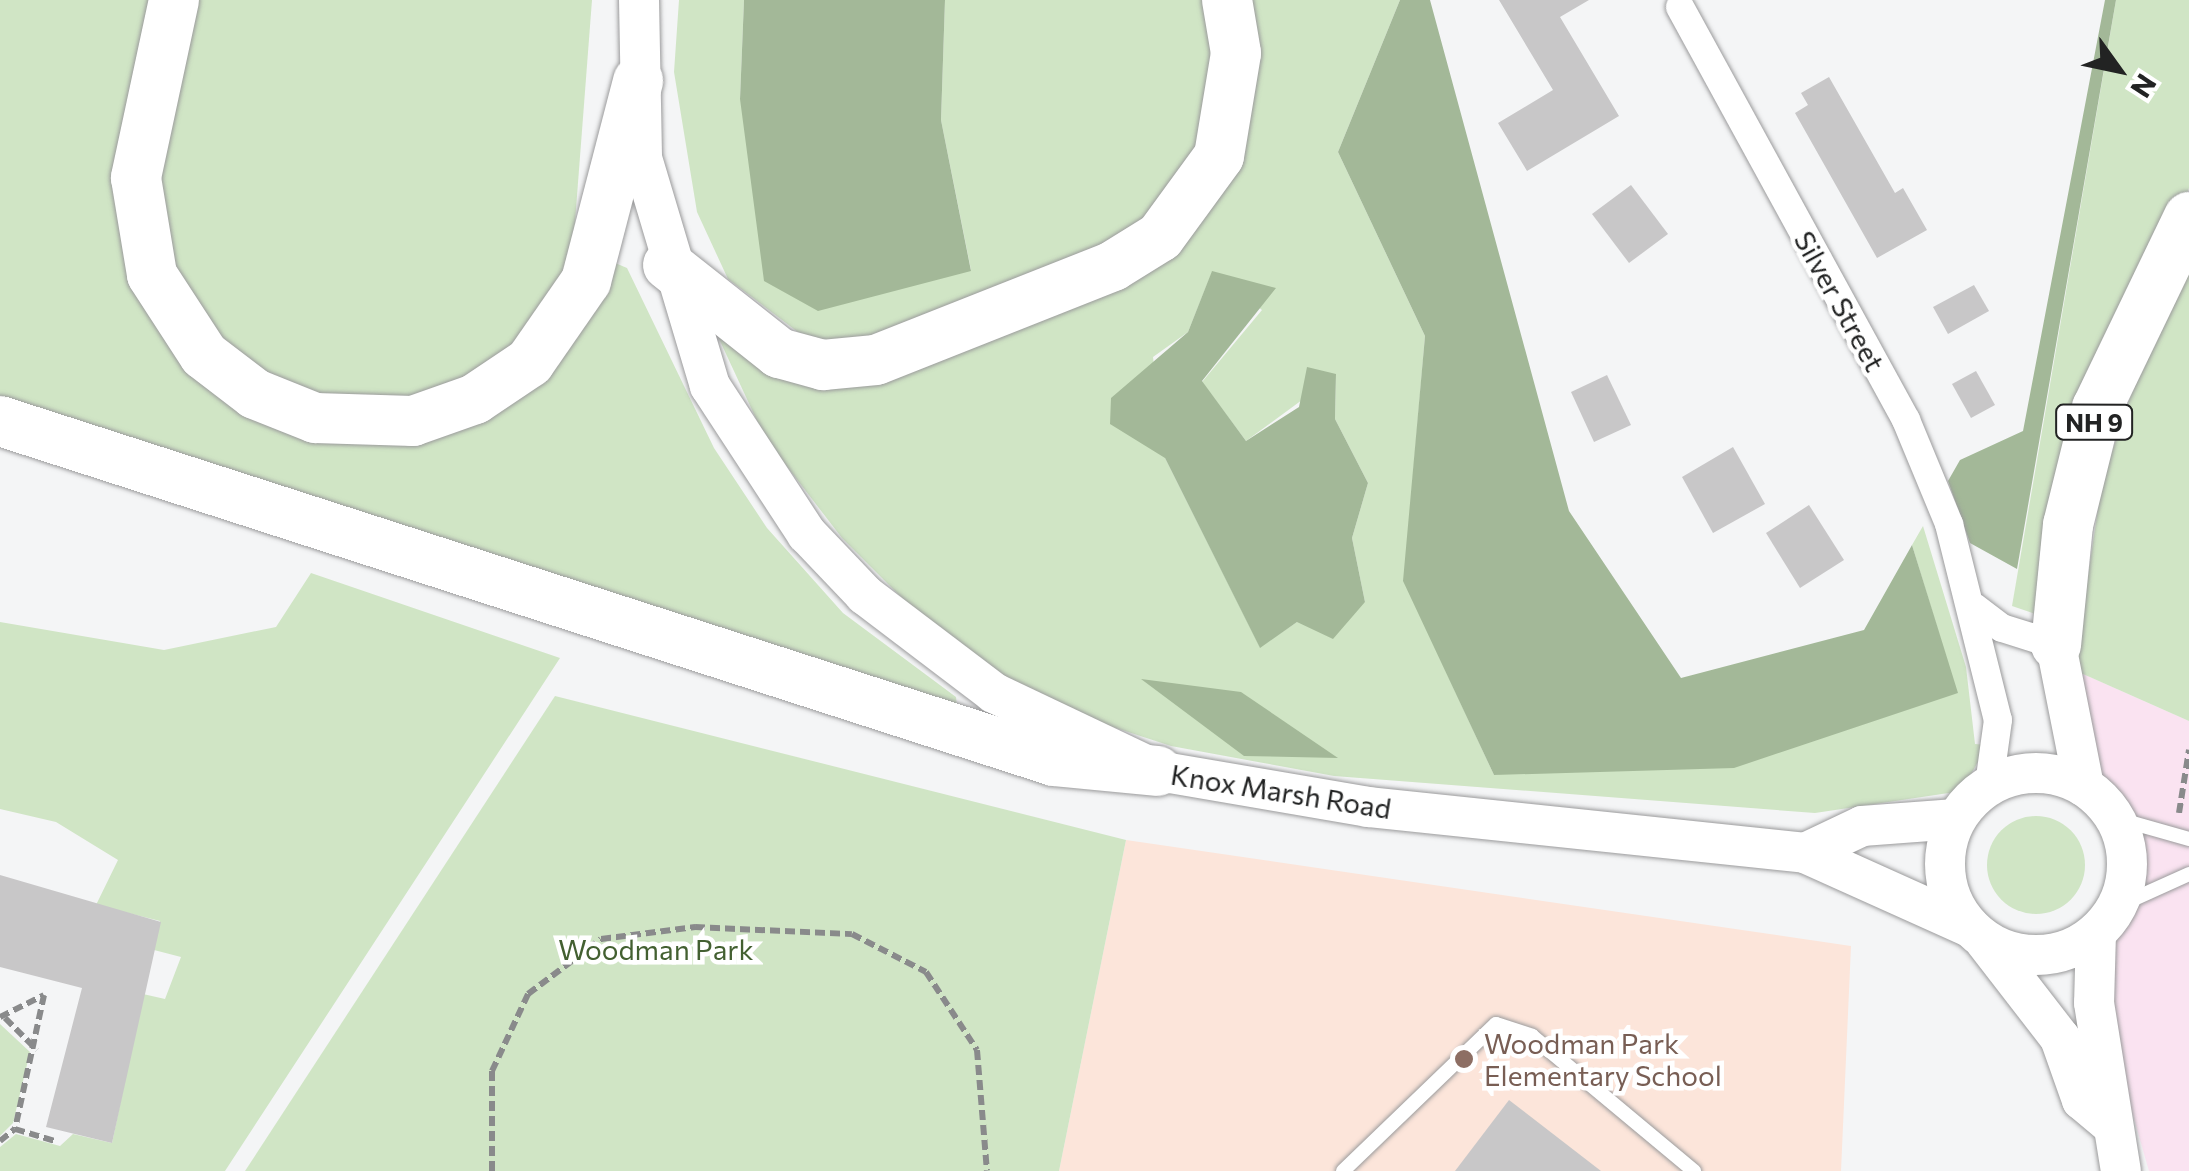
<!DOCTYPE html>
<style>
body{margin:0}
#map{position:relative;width:2189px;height:1171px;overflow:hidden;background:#f4f5f6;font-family:Commissioner,sans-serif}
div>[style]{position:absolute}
.commercial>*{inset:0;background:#fae3f1}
.education>*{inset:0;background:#fce5da}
.green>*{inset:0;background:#d0e5c5}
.round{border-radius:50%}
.forest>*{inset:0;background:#a3b898}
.building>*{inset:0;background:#c8c7c8}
.path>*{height:6px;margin-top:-3px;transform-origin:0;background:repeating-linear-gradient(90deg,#898a8b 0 10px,transparent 0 15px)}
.roads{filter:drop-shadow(0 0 2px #9b9b9c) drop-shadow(0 0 2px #9b9b9c)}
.service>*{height:14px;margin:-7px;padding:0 7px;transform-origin:7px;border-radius:7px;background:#fff}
.minor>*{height:28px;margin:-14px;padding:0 14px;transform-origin:14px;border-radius:14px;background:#fff}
.secondary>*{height:40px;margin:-20px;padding:0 20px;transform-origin:20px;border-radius:20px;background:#fff}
.secondary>.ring{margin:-20px;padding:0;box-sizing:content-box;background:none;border:40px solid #fff;border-radius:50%}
.motorway>*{height:50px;margin:-25px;padding:0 25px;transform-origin:25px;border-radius:25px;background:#fff}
.dots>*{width:28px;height:28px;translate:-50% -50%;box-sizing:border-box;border:5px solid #fff;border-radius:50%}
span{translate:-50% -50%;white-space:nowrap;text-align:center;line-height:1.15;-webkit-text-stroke:9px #fff;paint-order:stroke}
.shield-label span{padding:2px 8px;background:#fff;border:2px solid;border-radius:8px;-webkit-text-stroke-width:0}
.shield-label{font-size:25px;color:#222323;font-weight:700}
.street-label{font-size:28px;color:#222323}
.park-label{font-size:28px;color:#436031}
.education-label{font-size:28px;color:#785e54}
.left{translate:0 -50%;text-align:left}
.north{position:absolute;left:2069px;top:20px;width:100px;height:100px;-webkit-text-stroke:8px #fff;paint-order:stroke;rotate:123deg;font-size:28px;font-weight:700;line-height:40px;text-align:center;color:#222323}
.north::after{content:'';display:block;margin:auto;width:35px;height:45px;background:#222323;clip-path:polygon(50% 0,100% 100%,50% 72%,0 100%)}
</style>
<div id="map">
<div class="commercial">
<i style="clip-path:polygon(2074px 670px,2189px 721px,2189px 1171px,2149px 1171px,2108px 1029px,2110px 943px,2141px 859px,2132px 819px,2095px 765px)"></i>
</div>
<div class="education">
<i style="clip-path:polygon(1126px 840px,1851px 946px,1841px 1171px,1059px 1171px)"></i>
</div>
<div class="green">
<i style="clip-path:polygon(0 0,160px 0,142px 50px,176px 350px,417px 437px,608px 260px,627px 268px,714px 448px,767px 528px,843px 613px,956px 697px,958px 714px,0 407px)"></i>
<i style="clip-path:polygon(192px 0,592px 0,573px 248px,544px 326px,428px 402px,311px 400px,235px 355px,180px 283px,154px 192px)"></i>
<i style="clip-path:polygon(679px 0,744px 0,740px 99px,971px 270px,941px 120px,945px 0,1212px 0,1220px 34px,1208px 136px,1128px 238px,849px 345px,803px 336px,728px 279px,697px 212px,674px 72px)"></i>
<i style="clip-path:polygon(evenodd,1249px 0,1400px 0,1338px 152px,1425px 336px,1404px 581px,1494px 775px,1957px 693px,1912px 545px,1923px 526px,1966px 667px,1975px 744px,1987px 745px,1962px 791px,1815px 813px,1334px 776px,1171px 746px,1076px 715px,1003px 676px,934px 630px,842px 538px,765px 438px,714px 328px,771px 368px,1130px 281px,1246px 139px,1260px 51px,1249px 0,1212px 272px,1262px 310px,1202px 382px,1246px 441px,1336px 375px,1335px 419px,1368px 483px,1352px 538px,1365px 602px,1297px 622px,1260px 647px,1165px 458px,1153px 357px,1188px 332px,1212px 272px)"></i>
<i style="clip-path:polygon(2116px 0,2189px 0,2189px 188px,2038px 615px,2012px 606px)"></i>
<i style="clip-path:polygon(2189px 269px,2189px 721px,2074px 670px,2102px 482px,2149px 341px)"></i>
<i style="clip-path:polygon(311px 573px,560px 658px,225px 1171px,0 1171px,0 1147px,16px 1134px,60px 1146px,73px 1134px,112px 1143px,143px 994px,165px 999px,181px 957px,154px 950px,160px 921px,96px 905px,118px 860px,56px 822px,0 809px,0 622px,164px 650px,276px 627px)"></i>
<i style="clip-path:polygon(555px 696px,1126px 840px,1059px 1171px,245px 1171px)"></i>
<i class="round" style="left:1987px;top:816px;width:98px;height:98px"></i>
<i style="clip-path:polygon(0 1024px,30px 1052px,13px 1123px,0 1136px)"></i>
</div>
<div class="forest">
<i style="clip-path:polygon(744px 0,945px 0,941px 120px,971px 271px,818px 311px,764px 281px,740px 99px)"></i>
<i style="clip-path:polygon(1400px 0,1430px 0,1569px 511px,1681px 678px,1864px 630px,1912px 545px,1958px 693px,1734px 768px,1494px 775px,1403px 581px,1425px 336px,1338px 152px)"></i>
<i style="clip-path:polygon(2105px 0,2116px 0,2017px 569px,1970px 543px,1948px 481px,1960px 460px,2023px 431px)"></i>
<i style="clip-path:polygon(1212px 271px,1276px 288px,1202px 381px,1246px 441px,1299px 407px,1307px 367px,1336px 374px,1335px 419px,1368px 483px,1352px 538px,1365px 602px,1333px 639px,1297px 622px,1260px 648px,1165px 458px,1110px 424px,1111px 398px,1188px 332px)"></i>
<i style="clip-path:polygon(1141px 679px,1241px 692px,1338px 758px,1244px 756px)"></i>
</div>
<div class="building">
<i style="clip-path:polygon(1499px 0,1589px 0,1560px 17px,1619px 116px,1527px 171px,1498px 123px,1553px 90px)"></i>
<i style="clip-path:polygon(1829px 77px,1895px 193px,1903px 188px,1927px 230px,1877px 258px,1795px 113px,1808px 105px,1801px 93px)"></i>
<i style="clip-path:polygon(1631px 185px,1668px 234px,1629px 263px,1592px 214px)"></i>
<i style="clip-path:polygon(1974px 285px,1989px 311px,1948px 334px,1933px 307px)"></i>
<i style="clip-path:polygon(1976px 371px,1995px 405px,1971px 418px,1952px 384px)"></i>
<i style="clip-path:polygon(1607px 375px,1631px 425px,1594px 442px,1571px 392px)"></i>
<i style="clip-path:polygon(1733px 447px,1765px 504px,1713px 533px,1682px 477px)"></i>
<i style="clip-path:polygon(1809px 505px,1844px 560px,1800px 588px,1766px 533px)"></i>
<i style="clip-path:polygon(0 875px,161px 922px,112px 1143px,46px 1127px,82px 988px,0 967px)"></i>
<i style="clip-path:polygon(1509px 1100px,1601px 1171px,1455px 1171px)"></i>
</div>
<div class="path">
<i style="left:2179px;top:813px;width:64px;rotate:-81deg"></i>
<i style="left:0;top:1017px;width:49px;rotate:-26.6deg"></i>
<i style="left:44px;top:995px;width:137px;rotate:102.2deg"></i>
<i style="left:5px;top:1018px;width:45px;rotate:45deg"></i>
<i style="left:0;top:1141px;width:19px;rotate:-39deg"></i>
<i style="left:15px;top:1129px;width:42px;rotate:16.7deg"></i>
<i style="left:492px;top:1171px;width:100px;rotate:-90deg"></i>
<i style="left:492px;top:1071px;width:85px;rotate:-64.9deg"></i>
<i style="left:528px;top:994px;width:91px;rotate:-37deg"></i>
<i style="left:601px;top:939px;width:95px;rotate:-7.3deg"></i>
<i style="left:695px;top:927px;width:157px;rotate:2.6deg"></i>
<i style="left:852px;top:934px;width:83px;rotate:27.2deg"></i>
<i style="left:926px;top:972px;width:93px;rotate:56.8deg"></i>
<i style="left:977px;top:1050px;width:121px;rotate:85.3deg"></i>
</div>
<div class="roads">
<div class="service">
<i style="left:2115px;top:818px;width:77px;rotate:15.8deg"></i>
<i style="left:2116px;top:907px;width:80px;rotate:-24.3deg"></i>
<i style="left:1343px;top:1171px;width:212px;rotate:-43.9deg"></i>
<i style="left:1496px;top:1024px;width:38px;rotate:18deg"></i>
<i style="left:1532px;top:1036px;width:211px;rotate:39.8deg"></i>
</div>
<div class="minor">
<i style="left:1680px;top:7px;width:471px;rotate:61.3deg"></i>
<i style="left:1906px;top:420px;width:113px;rotate:67.5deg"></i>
<i style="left:1949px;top:524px;width:202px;rotate:76deg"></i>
<i style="left:1998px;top:720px;width:66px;rotate:97.9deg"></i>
<i style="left:1974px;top:607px;width:35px;rotate:37deg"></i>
<i style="left:2002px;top:628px;width:57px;rotate:17.5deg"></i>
</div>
<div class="secondary">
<i style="left:639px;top:0;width:158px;rotate:88.9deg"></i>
<i style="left:642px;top:158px;width:238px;rotate:73.4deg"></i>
<i style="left:710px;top:386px;width:177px;rotate:56.8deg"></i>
<i style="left:807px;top:534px;width:84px;rotate:46.4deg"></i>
<i style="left:865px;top:595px;width:162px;rotate:37.2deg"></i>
<i style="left:994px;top:693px;width:182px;rotate:25.4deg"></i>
<i style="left:1158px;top:771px;width:213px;rotate:9.7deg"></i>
<i style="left:1368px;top:807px;width:439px;rotate:6deg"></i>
<i style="left:1805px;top:853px;width:181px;rotate:24.2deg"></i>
<i style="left:2056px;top:645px;width:144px;rotate:78.8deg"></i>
<i class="ring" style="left:1945px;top:773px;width:142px;height:142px"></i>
<i style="left:1805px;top:853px;width:63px;rotate:-25.3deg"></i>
<i style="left:1862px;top:826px;width:94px;rotate:-4.3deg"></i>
<i style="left:2096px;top:933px;width:70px;rotate:91.6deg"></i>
<i style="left:2094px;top:1003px;width:170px;rotate:80.9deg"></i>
<i style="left:1985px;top:941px;width:123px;rotate:52.3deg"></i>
<i style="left:2060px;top:1038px;width:66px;rotate:70.5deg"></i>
<i style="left:2082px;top:1100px;width:35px;rotate:40deg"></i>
</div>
<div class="motorway">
<i style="left:174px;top:0;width:182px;rotate:102.1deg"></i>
<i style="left:136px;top:178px;width:98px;rotate:80.6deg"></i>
<i style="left:152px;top:275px;width:95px;rotate:57deg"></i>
<i style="left:204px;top:355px;width:64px;rotate:37.4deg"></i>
<i style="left:255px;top:394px;width:65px;rotate:21.8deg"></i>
<i style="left:315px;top:418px;width:98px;rotate:1.8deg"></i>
<i style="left:413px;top:421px;width:66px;rotate:-19.5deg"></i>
<i style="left:475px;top:399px;width:66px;rotate:-33.9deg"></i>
<i style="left:530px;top:362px;width:98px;rotate:-55.3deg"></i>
<i style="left:586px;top:281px;width:207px;rotate:-75.4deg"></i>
<i style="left:668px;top:265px;width:142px;rotate:38.4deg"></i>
<i style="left:779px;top:353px;width:46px;rotate:15.3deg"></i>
<i style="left:823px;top:365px;width:53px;rotate:-5.4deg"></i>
<i style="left:876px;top:360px;width:255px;rotate:-21.6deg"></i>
<i style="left:1113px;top:266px;width:55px;rotate:-31.7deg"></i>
<i style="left:1160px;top:237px;width:100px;rotate:-53.9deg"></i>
<i style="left:1219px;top:156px;width:104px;rotate:-80.6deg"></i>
<i style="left:1236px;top:53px;width:54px;rotate:-99.6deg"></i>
<i style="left:0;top:421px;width:1107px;rotate:17.88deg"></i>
<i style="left:1054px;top:761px;width:104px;rotate:5.5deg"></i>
<i style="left:2056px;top:645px;width:121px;rotate:-84.3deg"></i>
<i style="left:2068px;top:525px;width:121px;rotate:-76.1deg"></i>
<i style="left:2097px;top:408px;width:212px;rotate:-64.3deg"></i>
</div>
</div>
<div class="dots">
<i style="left:1464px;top:1059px;background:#8d6e63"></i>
</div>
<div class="shield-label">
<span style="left:2094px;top:422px">NH 9</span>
</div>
<div class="street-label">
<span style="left:1840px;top:301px;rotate:61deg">Silver Street</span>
<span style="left:1281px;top:791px;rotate:9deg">Knox Marsh Road</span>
</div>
<div class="park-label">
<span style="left:656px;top:949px">Woodman Park</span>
</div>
<div class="education-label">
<span class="left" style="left:1484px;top:1059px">Woodman Park<br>Elementary School</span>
</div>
<div class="north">N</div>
</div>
